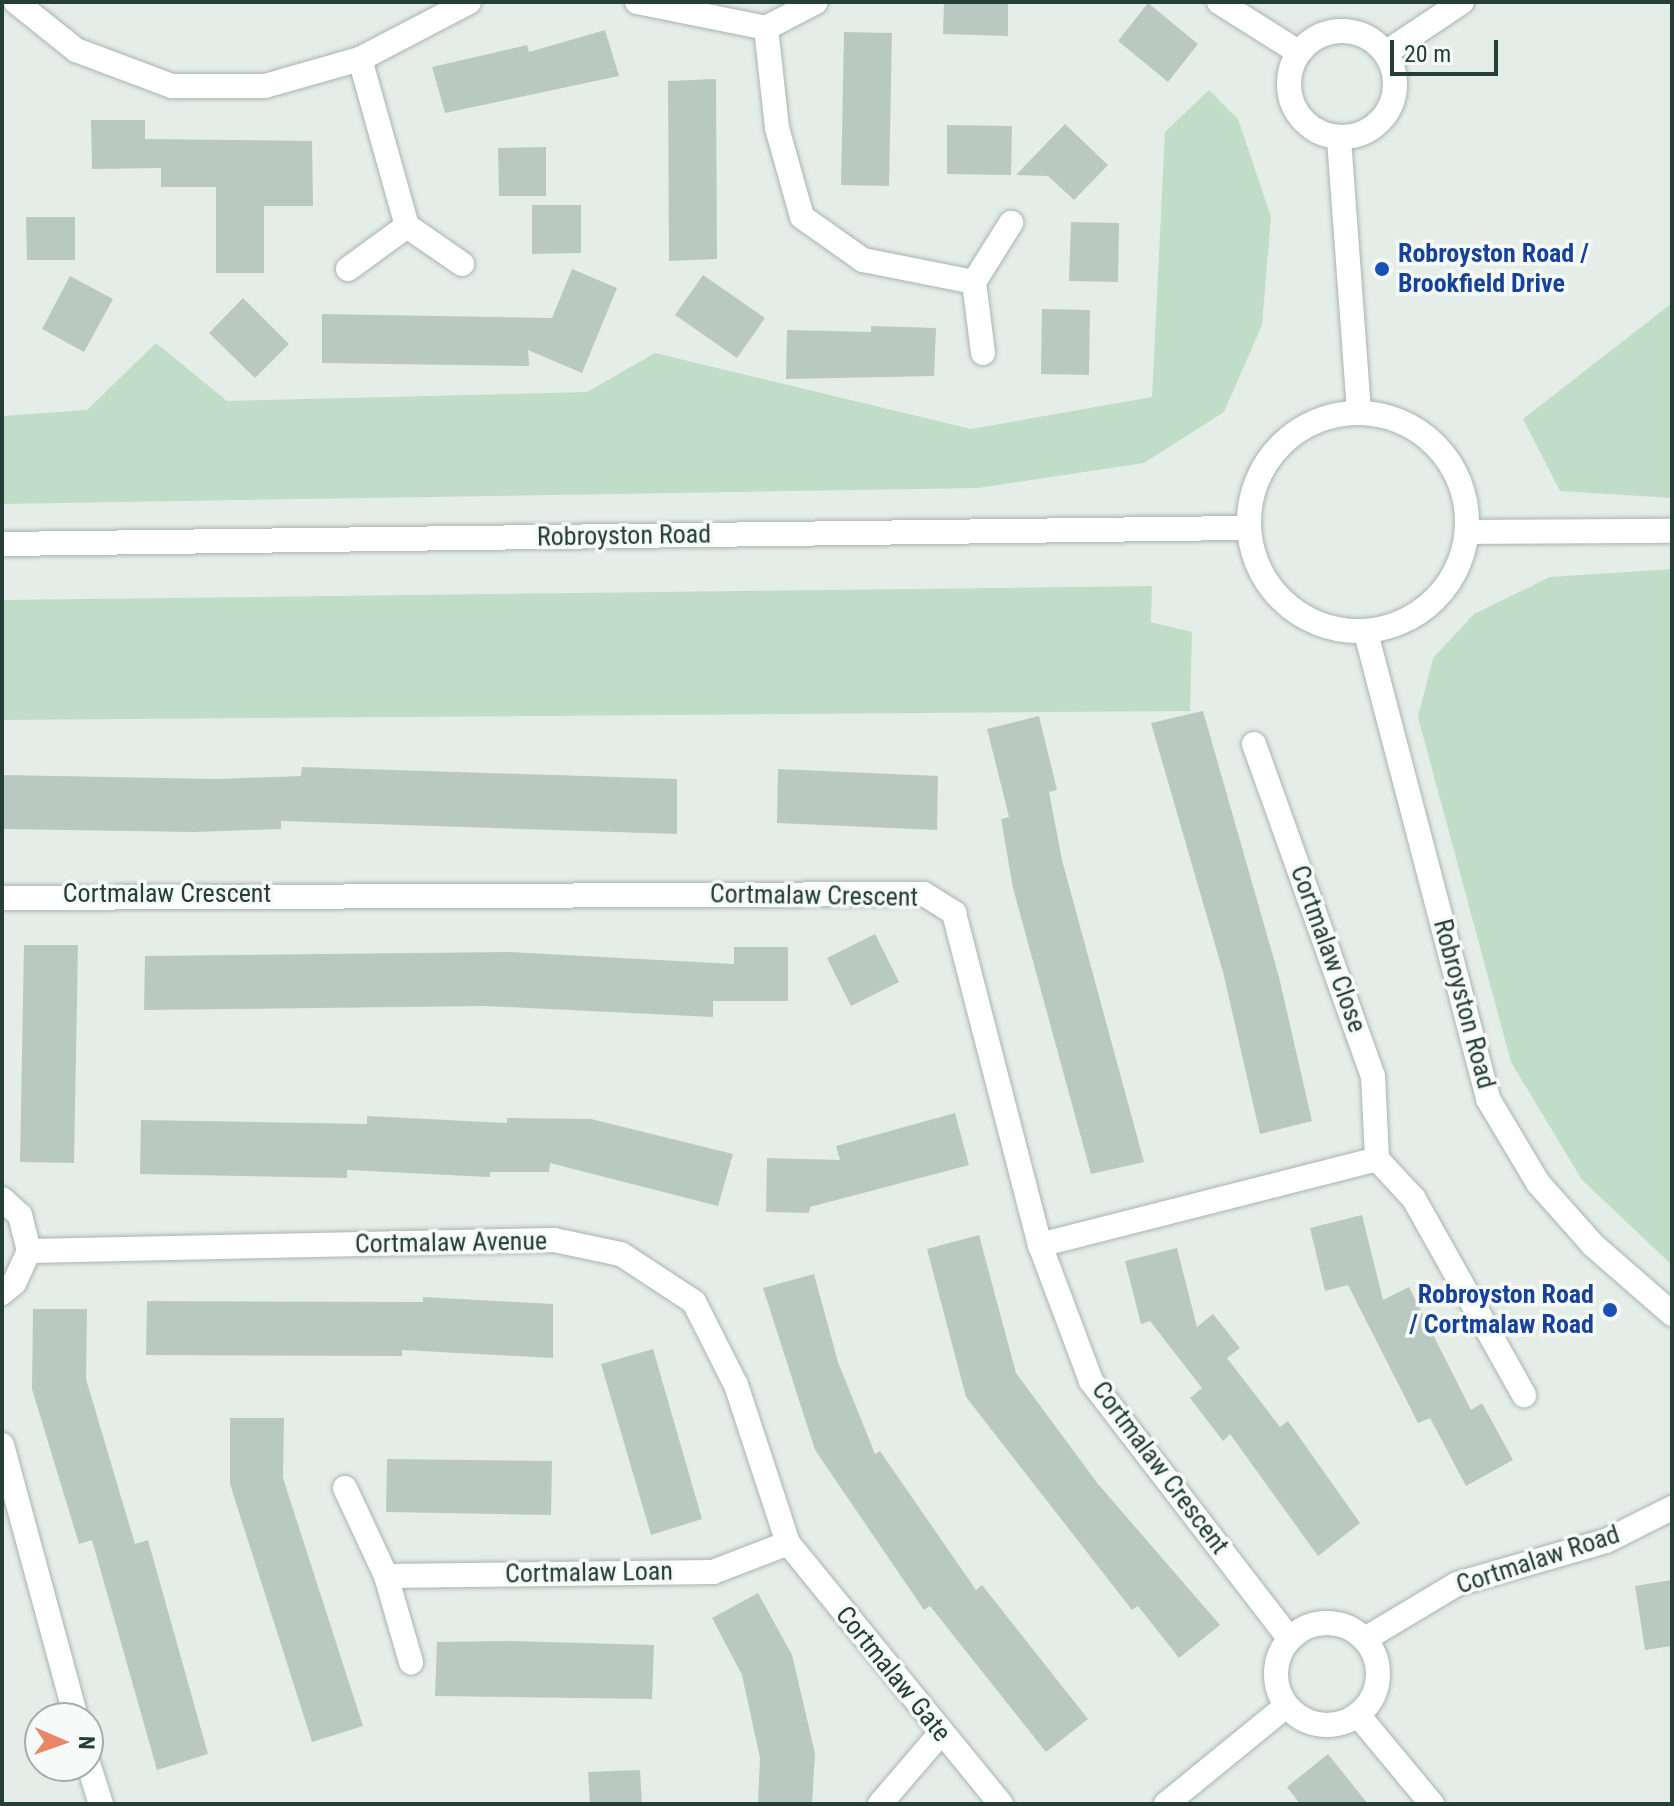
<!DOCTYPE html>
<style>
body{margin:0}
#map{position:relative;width:1674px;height:1806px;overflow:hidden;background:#e5ede9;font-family:"Roboto Condensed",sans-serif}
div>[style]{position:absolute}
.green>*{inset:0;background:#c0ddc7}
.building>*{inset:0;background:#bac8c2}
.roads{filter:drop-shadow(0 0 2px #a8b5b0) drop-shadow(0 0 2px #a8b5b0)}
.street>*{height:24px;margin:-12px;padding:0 12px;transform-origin:12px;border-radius:12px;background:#fff}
.street>.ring{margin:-12px;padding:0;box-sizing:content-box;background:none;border:24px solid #fff;border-radius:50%}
.secondary>*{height:24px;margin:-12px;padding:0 12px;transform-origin:12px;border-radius:12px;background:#fff}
.secondary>.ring{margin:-12px;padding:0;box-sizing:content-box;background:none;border:24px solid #fff;border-radius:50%}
.dots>*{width:22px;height:22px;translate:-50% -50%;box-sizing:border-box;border:4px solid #f6faf8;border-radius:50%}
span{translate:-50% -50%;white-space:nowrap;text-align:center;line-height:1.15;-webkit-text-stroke:7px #f6faf8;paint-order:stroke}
.transit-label{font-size:26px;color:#164399;font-weight:700}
.left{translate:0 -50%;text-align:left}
.right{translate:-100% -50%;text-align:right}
.street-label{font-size:26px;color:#253e37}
.frame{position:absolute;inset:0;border:4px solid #253e37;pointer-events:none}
.north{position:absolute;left:24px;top:1702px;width:80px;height:80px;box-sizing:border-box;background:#f6faf8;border:2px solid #a2afab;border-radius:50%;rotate:92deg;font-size:22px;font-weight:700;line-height:32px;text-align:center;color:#253e37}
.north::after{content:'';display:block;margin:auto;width:28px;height:36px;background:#e88668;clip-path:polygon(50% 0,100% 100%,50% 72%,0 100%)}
.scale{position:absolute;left:1390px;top:40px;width:108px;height:36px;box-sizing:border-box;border:4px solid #253e37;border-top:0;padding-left:10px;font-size:24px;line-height:28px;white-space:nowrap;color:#253e37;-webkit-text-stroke:6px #f6faf8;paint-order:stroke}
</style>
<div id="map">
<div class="green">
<i style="clip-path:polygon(1209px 90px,1238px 119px,1271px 217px,1262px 325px,1224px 412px,1144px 463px,978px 488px,2px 504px,2px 416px,87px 410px,156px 343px,227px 401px,587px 392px,655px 353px,971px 429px,1152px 397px,1165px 132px)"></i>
<i style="clip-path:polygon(1672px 303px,1672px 498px,1560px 491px,1523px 419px)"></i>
<i style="clip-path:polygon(1672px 569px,1672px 1265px,1582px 1180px,1511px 1062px,1418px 717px,1433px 658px,1474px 614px,1550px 577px)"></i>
<i style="clip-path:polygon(1152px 586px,1151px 622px,1192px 632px,1190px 711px,2px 720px,2px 600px)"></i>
</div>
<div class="building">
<i style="clip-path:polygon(944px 2px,1008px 2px,1008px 36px,943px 34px)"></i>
<i style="clip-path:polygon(1148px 3px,1198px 44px,1168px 82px,1118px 41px)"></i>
<i style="clip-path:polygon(605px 30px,619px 76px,445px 113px,432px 67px,527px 45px,529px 52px)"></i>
<i style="clip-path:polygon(844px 32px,892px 33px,889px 186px,841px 185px)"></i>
<i style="clip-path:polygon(716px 79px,717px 259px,669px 261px,668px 81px)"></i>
<i style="clip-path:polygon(91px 120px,145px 120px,145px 139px,312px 141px,313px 206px,264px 206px,264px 273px,216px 273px,216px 187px,161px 187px,161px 168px,92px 169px)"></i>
<i style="clip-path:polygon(1065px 124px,1108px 165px,1074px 200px,1048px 176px,1016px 175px)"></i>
<i style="clip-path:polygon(947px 125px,1012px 126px,1011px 175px,947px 174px)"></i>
<i style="clip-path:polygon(546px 147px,546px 196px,499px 196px,498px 148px)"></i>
<i style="clip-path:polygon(532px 205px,581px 205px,581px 253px,532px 254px)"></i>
<i style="clip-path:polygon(26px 217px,75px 217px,75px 260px,27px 260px)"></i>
<i style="clip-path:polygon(1071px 222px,1119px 223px,1118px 282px,1069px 281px)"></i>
<i style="clip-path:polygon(572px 269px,617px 288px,582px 373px,528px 350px,529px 366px,322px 363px,322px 314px,552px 318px)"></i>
<i style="clip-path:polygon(703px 275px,765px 318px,737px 358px,675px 315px)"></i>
<i style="clip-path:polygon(70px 276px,113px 299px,84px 352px,42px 329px)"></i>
<i style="clip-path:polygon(243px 298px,289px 344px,255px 378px,209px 333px)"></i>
<i style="clip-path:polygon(1042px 309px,1090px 310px,1089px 375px,1041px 374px)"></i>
<i style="clip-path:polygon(871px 326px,936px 328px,934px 376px,786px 379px,787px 330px,871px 332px)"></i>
<i style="clip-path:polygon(1203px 711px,1279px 977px,1312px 1121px,1260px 1134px,1223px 972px,1151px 723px)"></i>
<i style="clip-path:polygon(1039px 716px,1057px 790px,1049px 792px,1062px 860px,1144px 1162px,1091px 1174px,1013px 888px,1001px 819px,1009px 817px,987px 729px)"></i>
<i style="clip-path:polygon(302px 767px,677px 779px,677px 834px,281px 821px,281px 829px,195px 832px,2px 829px,2px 775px,217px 779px,301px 776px)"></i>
<i style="clip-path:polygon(778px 769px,938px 776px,937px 830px,777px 823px)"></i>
<i style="clip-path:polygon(875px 934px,899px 982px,851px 1006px,827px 958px)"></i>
<i style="clip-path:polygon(24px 945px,78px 945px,74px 1163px,20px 1162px)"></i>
<i style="clip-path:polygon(734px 947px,788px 947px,788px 1001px,713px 1001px,713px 1017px,486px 1006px,144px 1010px,145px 956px,509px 952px,734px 964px)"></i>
<i style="clip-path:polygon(955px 1113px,969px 1165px,810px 1207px,809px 1213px,766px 1212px,767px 1158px,840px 1160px,836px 1146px)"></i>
<i style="clip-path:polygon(367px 1116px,507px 1123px,507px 1118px,591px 1119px,733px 1154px,718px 1206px,550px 1163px,549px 1172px,490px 1172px,490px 1177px,347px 1170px,347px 1178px,140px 1174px,141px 1120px,367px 1124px)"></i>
<i style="clip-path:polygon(1362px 1215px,1383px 1300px,1409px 1287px,1471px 1410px,1482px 1403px,1513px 1460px,1466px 1486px,1430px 1418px,1418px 1423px,1348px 1285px,1325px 1291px,1310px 1228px)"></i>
<i style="clip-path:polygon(979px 1235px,1016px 1373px,1098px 1484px,1220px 1625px,1179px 1658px,1138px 1606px,1132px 1610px,966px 1397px,927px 1249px)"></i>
<i style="clip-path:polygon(1177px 1248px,1197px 1327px,1213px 1314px,1240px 1348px,1227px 1358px,1280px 1427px,1288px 1421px,1360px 1523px,1318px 1556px,1230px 1434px,1223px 1441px,1190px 1398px,1202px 1388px,1150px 1321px,1141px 1324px,1125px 1261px)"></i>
<i style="clip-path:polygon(814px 1274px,838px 1362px,875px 1454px,880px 1451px,976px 1590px,982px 1585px,1088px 1719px,1046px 1752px,930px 1606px,924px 1610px,815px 1450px,763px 1288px)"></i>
<i style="clip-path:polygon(423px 1297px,553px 1304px,553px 1358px,402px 1350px,402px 1356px,146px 1355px,147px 1301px,423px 1302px)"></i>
<i style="clip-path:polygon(33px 1309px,87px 1309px,86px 1379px,135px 1544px,148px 1540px,208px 1754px,157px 1770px,92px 1540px,79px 1544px,32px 1389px)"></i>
<i style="clip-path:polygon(653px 1349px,702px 1519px,651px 1535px,601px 1364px)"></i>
<i style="clip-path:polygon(230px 1418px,284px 1418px,283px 1478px,363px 1726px,312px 1742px,230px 1484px)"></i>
<i style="clip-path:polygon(387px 1459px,552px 1461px,551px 1515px,386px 1512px)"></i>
<i style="clip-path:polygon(1672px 1580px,1672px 1646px,1645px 1650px,1635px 1586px)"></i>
<i style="clip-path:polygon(758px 1593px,792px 1655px,815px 1753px,812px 1804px,758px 1804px,760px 1758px,742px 1675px,712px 1618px)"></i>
<i style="clip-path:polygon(510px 1641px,654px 1645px,652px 1699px,435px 1696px,437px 1642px)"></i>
<i style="clip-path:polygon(1328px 1754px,1368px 1804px,1300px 1804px,1287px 1787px)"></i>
<i style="clip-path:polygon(640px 1770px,642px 1804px,590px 1804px,588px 1772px)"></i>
</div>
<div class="roads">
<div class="street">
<i style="left:16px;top:2px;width:77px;rotate:38.7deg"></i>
<i style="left:76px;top:50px;width:103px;rotate:20.6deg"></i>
<i style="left:172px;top:86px;width:93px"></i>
<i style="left:265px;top:86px;width:99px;rotate:-15.9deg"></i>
<i style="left:360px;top:59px;width:123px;rotate:-27.6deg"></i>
<i style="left:637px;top:2px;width:132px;rotate:11.4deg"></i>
<i style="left:766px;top:28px;width:56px;rotate:-27.5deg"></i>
<i style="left:1219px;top:2px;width:93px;rotate:32.3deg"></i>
<i style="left:766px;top:28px;width:101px;rotate:83.7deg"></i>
<i style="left:777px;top:128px;width:92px;rotate:74.3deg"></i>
<i style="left:802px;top:217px;width:75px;rotate:35.2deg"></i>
<i style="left:863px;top:260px;width:113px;rotate:11.2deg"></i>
<i class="ring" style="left:1289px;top:31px;width:82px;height:82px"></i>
<i style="left:1387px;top:52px;width:90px;rotate:-33.7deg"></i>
<i style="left:360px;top:59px;width:173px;rotate:74.3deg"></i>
<i style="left:1339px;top:139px;width:273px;rotate:85.8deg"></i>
<i style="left:348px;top:269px;width:73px;rotate:-36.1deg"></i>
<i style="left:407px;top:226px;width:67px;rotate:34.6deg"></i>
<i style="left:983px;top:353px;width:72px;rotate:-97.2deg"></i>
<i style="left:974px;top:282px;width:70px;rotate:-57.9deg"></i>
<i style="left:1254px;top:744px;width:353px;rotate:70.3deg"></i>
<i style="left:1373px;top:1076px;width:83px;rotate:87.2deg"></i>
<i style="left:1377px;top:1159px;width:54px;rotate:47.2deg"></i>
<i style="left:1414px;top:1199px;width:225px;rotate:60.7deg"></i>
<i style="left:2px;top:898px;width:922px;rotate:-0.25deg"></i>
<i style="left:924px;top:894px;width:36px;rotate:32deg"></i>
<i style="left:954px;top:913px;width:343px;rotate:75.5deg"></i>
<i style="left:1040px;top:1245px;width:145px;rotate:69.4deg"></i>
<i style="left:1091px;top:1381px;width:324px;rotate:52.4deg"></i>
<i style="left:2px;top:1199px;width:24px;rotate:42deg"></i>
<i style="left:20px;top:1215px;width:37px;rotate:76deg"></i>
<i style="left:29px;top:1251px;width:35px;rotate:115deg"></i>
<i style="left:14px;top:1283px;width:16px;rotate:140deg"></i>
<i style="left:1040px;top:1245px;width:348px;rotate:-14.3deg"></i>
<i style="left:29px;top:1251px;width:525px;rotate:-1.2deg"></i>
<i style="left:554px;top:1240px;width:68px;rotate:11.8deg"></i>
<i style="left:621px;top:1254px;width:87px;rotate:33.3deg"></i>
<i style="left:694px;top:1302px;width:93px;rotate:63.2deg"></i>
<i style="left:736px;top:1385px;width:166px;rotate:71.8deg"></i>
<i style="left:788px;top:1543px;width:337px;rotate:50.8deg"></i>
<i style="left:2px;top:1445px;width:283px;rotate:74.8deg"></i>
<i style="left:345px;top:1488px;width:97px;rotate:65deg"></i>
<i style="left:386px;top:1576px;width:90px;rotate:73.8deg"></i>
<i style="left:386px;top:1576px;width:327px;rotate:-0.7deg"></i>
<i style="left:713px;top:1572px;width:80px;rotate:-21.1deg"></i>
<i class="ring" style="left:1276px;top:1623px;width:78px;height:78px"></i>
<i style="left:1365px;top:1639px;width:107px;rotate:-30.9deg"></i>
<i style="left:1457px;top:1584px;width:155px;rotate:-16.1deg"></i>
<i style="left:1606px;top:1541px;width:74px;rotate:-26.6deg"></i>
<i style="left:1358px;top:1715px;width:116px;rotate:50.3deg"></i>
<i style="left:88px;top:1763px;width:43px;rotate:72.4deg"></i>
<i style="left:880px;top:1804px;width:92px;rotate:-49.4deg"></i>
<i style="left:1166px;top:1804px;width:155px;rotate:-39.2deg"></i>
</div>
<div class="secondary">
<i class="ring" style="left:1249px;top:413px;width:194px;height:194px"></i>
<i style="left:1469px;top:532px;width:203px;rotate:-0.3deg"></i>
<i style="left:2px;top:544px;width:1245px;rotate:-0.74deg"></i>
<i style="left:1366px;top:633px;width:482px;rotate:75.3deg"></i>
<i style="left:1488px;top:1099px;width:98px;rotate:59.2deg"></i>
<i style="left:1538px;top:1183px;width:83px;rotate:48.4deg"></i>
<i style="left:1593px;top:1245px;width:105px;rotate:41.1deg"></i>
</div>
</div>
<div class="dots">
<i style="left:1382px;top:269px;background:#1a4fb4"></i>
<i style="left:1610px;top:1310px;background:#1a4fb4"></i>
</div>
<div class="transit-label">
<span class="left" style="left:1398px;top:269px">Robroyston Road /<br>Brookfield Drive</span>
<span class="right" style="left:1594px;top:1310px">Robroyston Road<br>/ Cortmalaw Road</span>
</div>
<div class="street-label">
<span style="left:624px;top:536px;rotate:-1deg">Robroyston Road</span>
<span style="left:167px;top:894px">Cortmalaw Crescent</span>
<span style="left:814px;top:896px;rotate:1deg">Cortmalaw Crescent</span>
<span style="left:1328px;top:949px;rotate:70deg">Cortmalaw Close</span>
<span style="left:1464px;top:1004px;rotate:75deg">Robroyston Road</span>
<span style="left:451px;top:1243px;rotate:-1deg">Cortmalaw Avenue</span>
<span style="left:1160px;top:1468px;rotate:53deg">Cortmalaw Crescent</span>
<span style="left:1538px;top:1560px;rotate:-18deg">Cortmalaw Road</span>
<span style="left:589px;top:1573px;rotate:-1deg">Cortmalaw Loan</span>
<span style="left:893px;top:1674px;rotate:51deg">Cortmalaw Gate</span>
</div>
<div class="frame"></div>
<div class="north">N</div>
<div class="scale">20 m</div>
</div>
